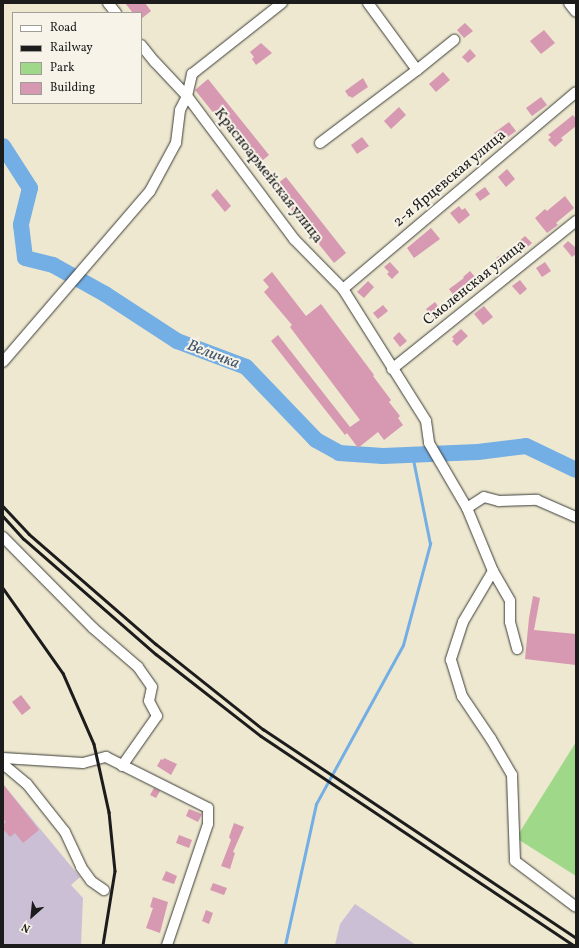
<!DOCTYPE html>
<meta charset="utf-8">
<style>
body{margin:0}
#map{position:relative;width:579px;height:948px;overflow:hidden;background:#ede8cf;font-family:Vollkorn,serif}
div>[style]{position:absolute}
.industrial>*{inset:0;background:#cbbfd5}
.green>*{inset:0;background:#a0d889}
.stream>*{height:2.5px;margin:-1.25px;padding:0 1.25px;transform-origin:1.25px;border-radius:1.25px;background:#73aee4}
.river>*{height:16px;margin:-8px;padding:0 8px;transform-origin:8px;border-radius:8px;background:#73aee4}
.building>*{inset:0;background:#d798b2}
.roads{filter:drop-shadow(0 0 1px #3b3b37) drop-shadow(0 0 1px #3b3b37)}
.minor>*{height:10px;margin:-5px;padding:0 5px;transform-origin:5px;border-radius:5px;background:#fff}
.rail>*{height:2.5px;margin:-1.25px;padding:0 1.25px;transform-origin:1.25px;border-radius:1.25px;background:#1c1c1c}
span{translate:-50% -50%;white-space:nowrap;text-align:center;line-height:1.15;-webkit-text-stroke:4px #f7f3e8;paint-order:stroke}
.street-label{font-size:15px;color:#1c1c1c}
.water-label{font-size:16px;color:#3f566c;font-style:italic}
.frame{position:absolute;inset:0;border:4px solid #1c1c1c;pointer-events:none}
.legend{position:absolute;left:12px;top:12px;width:130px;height:92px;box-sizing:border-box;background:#f7f3e8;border:1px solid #9f9d96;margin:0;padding:5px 7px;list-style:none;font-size:12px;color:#1c1c1c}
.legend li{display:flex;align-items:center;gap:8px;height:20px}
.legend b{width:20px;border:1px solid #9f9d96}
.north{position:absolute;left:12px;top:896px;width:40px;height:40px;-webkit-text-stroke:3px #f7f3e8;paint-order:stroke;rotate:207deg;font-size:11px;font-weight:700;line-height:16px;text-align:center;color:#1c1c1c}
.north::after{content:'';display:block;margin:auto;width:14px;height:18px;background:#1c1c1c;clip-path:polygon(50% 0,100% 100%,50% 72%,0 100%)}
</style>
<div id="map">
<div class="industrial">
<i style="clip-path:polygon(3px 784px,80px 877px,71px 885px,83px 898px,81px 945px,3px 945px)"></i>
<i style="clip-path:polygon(355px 904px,416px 945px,335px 945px,340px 924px)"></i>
</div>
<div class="green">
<i style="clip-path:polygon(576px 742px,576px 876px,516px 838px)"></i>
</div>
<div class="stream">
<i style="left:285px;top:945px;width:144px;rotate:-77.6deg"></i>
<i style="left:316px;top:804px;width:181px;rotate:-61.3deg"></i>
<i style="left:403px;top:645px;width:105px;rotate:-75deg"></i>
<i style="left:430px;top:544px;width:91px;rotate:-101.4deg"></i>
</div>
<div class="river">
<i style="left:3px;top:146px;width:50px;rotate:57.3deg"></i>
<i style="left:30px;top:188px;width:38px;rotate:104deg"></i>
<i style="left:21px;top:225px;width:33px;rotate:83deg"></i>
<i style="left:25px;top:258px;width:29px;rotate:14deg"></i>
<i style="left:53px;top:265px;width:60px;rotate:29.1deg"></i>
<i style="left:105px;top:294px;width:86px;rotate:33.1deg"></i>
<i style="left:177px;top:341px;width:74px;rotate:20.6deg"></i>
<i style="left:246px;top:367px;width:101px;rotate:46.2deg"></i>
<i style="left:316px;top:440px;width:26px;rotate:29deg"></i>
<i style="left:339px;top:453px;width:44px;rotate:3.9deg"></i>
<i style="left:383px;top:456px;width:95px;rotate:-2.4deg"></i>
<i style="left:478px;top:452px;width:48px;rotate:-7.1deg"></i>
<i style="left:526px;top:446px;width:55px;rotate:25.6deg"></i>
</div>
<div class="building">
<i style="clip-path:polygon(125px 3px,145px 3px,151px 11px,141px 19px,141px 13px,133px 13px)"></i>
<i style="clip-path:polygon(465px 23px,473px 31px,464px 38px,457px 30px)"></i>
<i style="clip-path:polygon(544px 30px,555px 43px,541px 54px,530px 41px)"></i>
<i style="clip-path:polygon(261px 43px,272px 53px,256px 65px,252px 59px,254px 57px,250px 52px)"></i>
<i style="clip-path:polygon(470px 49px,476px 56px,468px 63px,462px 57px)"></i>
<i style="clip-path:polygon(443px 72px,450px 80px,436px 92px,429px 84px)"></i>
<i style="clip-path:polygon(363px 78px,368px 87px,352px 98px,350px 96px,349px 97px,345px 91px)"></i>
<i style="clip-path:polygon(208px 79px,269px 155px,256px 166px,195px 90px)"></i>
<i style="clip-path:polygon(541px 97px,547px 105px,532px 116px,526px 108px)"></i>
<i style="clip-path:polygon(399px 107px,406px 115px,391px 129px,384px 121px)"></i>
<i style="clip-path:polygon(573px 115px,576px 119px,576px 126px,561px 138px,563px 140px,555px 147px,548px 140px,551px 137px,548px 135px)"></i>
<i style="clip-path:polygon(509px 122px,516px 131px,501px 142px,494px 133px)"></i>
<i style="clip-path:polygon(362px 137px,369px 146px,357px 154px,351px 145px)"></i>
<i style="clip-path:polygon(507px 169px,515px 179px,506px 187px,498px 177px)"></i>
<i style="clip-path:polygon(286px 177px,346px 253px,334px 263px,273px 187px)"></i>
<i style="clip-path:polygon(485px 187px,490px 194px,480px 201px,475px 194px)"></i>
<i style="clip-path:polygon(217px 189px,231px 206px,225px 212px,211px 195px)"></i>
<i style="clip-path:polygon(565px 196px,574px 208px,556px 223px,558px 225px,547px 233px,535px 218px,545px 209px,547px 211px)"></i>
<i style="clip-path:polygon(459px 206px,462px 210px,465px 208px,470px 215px,459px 224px,450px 213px)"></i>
<i style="clip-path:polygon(431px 228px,440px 239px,414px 258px,407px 248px)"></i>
<i style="clip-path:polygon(525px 236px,532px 243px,523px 251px,516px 244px)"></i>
<i style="clip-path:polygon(568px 241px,576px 248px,576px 254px,572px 257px,563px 246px)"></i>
<i style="clip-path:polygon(506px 251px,512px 259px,502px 267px,496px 258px)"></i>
<i style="clip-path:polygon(390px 262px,399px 272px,392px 279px,387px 274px,389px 272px,384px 267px)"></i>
<i style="clip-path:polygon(545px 262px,551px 271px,542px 277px,536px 268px)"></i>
<i style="clip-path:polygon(470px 271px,480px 283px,458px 301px,449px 289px,464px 278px,463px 277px)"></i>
<i style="clip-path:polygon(272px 272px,306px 316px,321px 304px,374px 375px,373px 376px,391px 400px,389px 402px,400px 416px,398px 418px,403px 425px,384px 440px,378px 432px,358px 448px,347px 433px,345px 435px,271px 341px,278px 335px,350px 427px,360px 420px,290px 327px,292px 325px,264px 292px,269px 287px,263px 280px)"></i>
<i style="clip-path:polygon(520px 280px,527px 289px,520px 295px,512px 286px)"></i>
<i style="clip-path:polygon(368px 281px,374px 287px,364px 298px,357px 292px)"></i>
<i style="clip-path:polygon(435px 302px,443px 313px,434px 320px,426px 309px)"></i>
<i style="clip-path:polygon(383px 305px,388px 311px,378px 319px,373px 313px)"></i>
<i style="clip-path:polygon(484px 306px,493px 317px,483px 325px,474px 314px)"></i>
<i style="clip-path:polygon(461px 329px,468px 336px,457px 346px,452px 341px,454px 339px,452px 337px)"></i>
<i style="clip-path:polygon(399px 332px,407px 341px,400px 347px,393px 338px)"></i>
<i style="clip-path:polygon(533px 596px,540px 598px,534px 630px,576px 634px,576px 665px,525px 659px,529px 618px)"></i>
<i style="clip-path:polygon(21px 695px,31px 708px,22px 715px,12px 702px)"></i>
<i style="clip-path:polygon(164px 758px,177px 764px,171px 775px,157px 766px,161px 759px,163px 760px)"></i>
<i style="clip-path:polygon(3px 784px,39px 830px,23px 843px,15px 833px,10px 837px,3px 829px,3px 825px,6px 822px,3px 818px)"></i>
<i style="clip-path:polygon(154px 788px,160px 791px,156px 798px,150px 795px)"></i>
<i style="clip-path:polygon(189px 809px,202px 814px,198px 822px,186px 816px)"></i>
<i style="clip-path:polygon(234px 823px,244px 827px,233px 852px,235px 853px,230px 869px,221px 866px,231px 840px,229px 837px)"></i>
<i style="clip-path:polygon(179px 835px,192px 840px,189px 848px,176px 843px)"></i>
<i style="clip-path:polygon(166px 871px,177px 876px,174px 884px,162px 880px)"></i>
<i style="clip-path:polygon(213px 883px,227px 888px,224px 895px,210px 890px)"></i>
<i style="clip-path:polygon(153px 897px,168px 902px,160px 933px,146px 928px,153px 908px,150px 907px)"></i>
<i style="clip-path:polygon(206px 910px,213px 913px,209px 924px,202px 921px)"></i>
</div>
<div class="roads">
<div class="minor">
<i style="left:108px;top:3px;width:13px;rotate:51deg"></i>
<i style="left:569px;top:3px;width:11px;rotate:52deg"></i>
<i style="left:141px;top:45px;width:22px;rotate:51deg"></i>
<i style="left:155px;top:62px;width:47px;rotate:46.7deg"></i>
<i style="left:187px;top:96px;width:179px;rotate:53.2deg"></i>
<i style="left:294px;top:239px;width:70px;rotate:45.6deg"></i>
<i style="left:343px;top:289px;width:156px;rotate:57.8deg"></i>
<i style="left:426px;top:421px;width:22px;rotate:82deg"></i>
<i style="left:429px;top:443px;width:75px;rotate:59.7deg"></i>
<i style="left:467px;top:508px;width:68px;rotate:67.6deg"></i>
<i style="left:493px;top:571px;width:59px;rotate:120.5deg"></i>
<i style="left:463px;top:622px;width:40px;rotate:108deg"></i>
<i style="left:451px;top:660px;width:38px;rotate:73deg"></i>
<i style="left:462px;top:696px;width:52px;rotate:56deg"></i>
<i style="left:491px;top:739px;width:42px;rotate:59.7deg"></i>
<i style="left:512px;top:775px;width:86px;rotate:88deg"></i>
<i style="left:515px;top:861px;width:76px;rotate:37deg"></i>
<i style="left:417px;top:70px;width:48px;rotate:-39deg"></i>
<i style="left:320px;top:143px;width:121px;rotate:-37deg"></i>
<i style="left:417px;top:70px;width:83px;rotate:-126.2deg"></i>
<i style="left:343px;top:289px;width:305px;rotate:-40.2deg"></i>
<i style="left:3px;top:362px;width:225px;rotate:-49.3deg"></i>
<i style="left:150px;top:191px;width:55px;rotate:-61.6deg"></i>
<i style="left:176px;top:143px;width:33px;rotate:-83deg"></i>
<i style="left:180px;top:110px;width:16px;rotate:-63deg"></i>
<i style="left:187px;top:96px;width:23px;rotate:-77deg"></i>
<i style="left:192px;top:74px;width:115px;rotate:-38.3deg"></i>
<i style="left:392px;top:369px;width:236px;rotate:-38.8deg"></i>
<i style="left:467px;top:508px;width:20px;rotate:-33deg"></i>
<i style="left:484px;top:497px;width:16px;rotate:15deg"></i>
<i style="left:499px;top:501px;width:38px;rotate:-2deg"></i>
<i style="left:537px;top:500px;width:43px;rotate:23.6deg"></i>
<i style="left:3px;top:537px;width:128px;rotate:45.3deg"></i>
<i style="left:93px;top:628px;width:60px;rotate:40.9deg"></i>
<i style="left:138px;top:667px;width:24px;rotate:55deg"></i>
<i style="left:152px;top:687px;width:14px;rotate:102deg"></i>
<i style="left:149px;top:701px;width:17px;rotate:62deg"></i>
<i style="left:157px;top:716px;width:61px;rotate:125deg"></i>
<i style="left:493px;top:571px;width:34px;rotate:60deg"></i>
<i style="left:510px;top:601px;width:21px;rotate:90deg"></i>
<i style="left:510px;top:622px;width:28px;rotate:75deg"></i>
<i style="left:3px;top:758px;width:80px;rotate:3.6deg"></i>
<i style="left:83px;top:763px;width:24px;rotate:-15deg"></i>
<i style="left:106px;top:757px;width:114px;rotate:26.6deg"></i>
<i style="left:208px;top:808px;width:16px;rotate:90deg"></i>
<i style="left:208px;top:824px;width:128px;rotate:108.7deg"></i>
<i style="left:3px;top:764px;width:31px;rotate:40deg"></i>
<i style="left:27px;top:784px;width:61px;rotate:51.6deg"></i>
<i style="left:65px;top:832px;width:38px;rotate:65deg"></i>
<i style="left:81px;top:867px;width:17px;rotate:54deg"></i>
<i style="left:91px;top:881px;width:16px;rotate:35deg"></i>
</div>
</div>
<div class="rail">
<i style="left:3px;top:506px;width:38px;rotate:47deg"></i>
<i style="left:29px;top:534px;width:168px;rotate:40.9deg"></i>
<i style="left:156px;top:644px;width:137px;rotate:38.5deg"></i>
<i style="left:263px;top:729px;width:376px;rotate:33.7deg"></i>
<i style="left:3px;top:516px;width:31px;rotate:48deg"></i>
<i style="left:24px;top:539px;width:175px;rotate:41.1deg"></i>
<i style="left:156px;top:654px;width:133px;rotate:38deg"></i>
<i style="left:261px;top:736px;width:376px;rotate:33.8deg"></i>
<i style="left:3px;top:588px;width:104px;rotate:54.8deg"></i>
<i style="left:63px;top:673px;width:77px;rotate:66.4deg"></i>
<i style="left:94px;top:744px;width:70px;rotate:77.6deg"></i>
<i style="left:109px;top:812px;width:59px;rotate:84.2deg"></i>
<i style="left:115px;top:871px;width:75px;rotate:99.2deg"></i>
</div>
<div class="street-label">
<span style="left:268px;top:176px;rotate:52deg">Красноармейская улица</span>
<span style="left:450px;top:179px;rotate:-40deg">2-я Ярцевская улица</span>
<span style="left:475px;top:283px;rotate:-39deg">Смоленская улица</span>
</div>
<div class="water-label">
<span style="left:213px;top:355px;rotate:21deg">Величка</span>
</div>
<div class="frame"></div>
<ul class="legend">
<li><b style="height:5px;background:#fff"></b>Road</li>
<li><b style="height:5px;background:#1c1c1c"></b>Railway</li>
<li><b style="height:11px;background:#a0d889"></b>Park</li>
<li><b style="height:11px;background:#d798b2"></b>Building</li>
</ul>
<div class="north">N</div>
</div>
